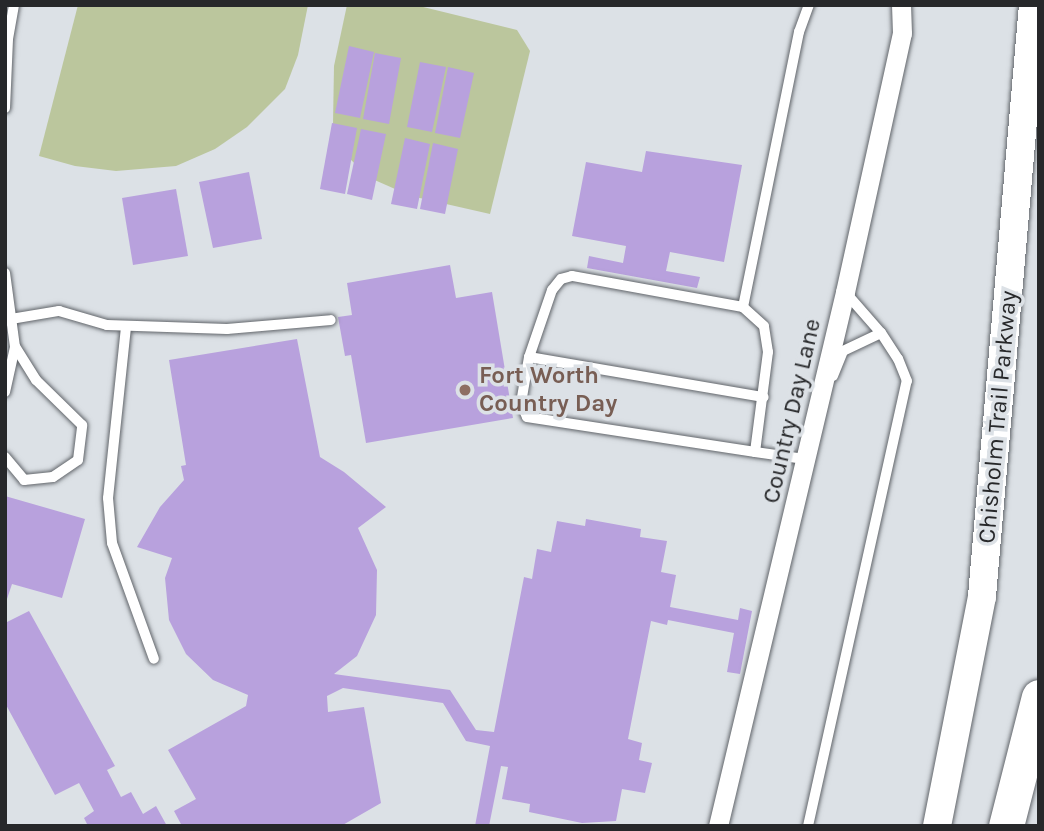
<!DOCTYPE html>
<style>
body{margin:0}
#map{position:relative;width:1044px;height:831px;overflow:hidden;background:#dce1e6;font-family:Karla,sans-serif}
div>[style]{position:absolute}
.green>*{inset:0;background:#bbc69d}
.building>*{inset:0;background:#b8a1dd}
.roads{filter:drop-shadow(0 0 2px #61656a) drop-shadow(0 0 2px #61656a)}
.service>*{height:10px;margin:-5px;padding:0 5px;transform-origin:5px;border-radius:5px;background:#fff}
.minor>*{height:19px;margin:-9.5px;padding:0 9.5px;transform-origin:9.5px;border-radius:9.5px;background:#fff}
.secondary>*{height:28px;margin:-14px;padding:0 14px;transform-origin:14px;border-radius:14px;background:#fff}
.motorway>*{height:35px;margin:-17.5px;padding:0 17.5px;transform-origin:17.5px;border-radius:17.5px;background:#fff}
.dots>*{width:19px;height:19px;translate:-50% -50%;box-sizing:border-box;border:4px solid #dce1e6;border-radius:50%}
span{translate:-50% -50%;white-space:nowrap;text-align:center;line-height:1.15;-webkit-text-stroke:7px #dce1e6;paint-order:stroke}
.education-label{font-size:24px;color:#785e54;font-weight:700}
.left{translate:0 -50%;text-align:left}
.street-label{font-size:24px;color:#27282a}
.frame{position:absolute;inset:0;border:7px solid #27282a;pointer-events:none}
</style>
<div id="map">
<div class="green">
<i style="clip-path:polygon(78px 5px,308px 5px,298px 55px,285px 89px,247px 127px,215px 149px,176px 166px,116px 171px,75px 166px,39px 156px)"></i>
<i style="clip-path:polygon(347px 5px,415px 5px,517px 30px,530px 51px,490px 214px,411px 196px,370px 178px,349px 158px,333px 124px,334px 66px)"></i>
</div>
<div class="building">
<i style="clip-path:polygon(349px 46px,374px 52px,360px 118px,335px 113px)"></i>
<i style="clip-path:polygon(375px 53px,401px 58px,389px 124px,363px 119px)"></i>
<i style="clip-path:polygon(420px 62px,446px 67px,432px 132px,407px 127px)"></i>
<i style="clip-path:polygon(448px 67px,474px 73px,460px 138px,435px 133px)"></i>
<i style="clip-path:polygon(332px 123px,357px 128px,345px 194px,320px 189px)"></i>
<i style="clip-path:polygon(361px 129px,386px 134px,372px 200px,347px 194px)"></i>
<i style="clip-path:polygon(405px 138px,430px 144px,417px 209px,391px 204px)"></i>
<i style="clip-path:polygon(433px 143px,458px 149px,445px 214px,420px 209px)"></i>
<i style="clip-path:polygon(646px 151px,742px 165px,724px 262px,670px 252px,666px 271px,700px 277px,697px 288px,587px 268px,589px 256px,623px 263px,626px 246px,572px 236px,586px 162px,642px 172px)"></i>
<i style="clip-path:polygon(249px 172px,262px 239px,213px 248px,199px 182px)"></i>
<i style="clip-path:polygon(176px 189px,188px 256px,133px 265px,122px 198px)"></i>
<i style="clip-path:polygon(450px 265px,456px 298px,492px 292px,513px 418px,366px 443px,351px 355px,345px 356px,338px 317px,352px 315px,347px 283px)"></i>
<i style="clip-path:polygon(297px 339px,320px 457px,344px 472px,386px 507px,358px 528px,377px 570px,376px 615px,357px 656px,334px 674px,450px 690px,476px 730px,494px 732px,524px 577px,532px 579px,537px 549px,551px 552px,557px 521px,585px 526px,586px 519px,641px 529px,640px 537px,667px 541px,661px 572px,676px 575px,670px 607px,738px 620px,740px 608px,752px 611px,740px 674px,727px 672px,734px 633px,668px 620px,667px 625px,651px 621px,628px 739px,642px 743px,639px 760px,652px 763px,645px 793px,622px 789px,616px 821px,582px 823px,529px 812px,530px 804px,502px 799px,508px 767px,501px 766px,489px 826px,475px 826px,490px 746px,466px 741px,443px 703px,343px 688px,327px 696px,328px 712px,364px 707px,381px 803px,341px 826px,182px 826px,174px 811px,196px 799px,168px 750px,246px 706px,248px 695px,213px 680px,186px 654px,169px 620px,165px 578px,172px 558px,137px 547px,160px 507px,184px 480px,181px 466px,186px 465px,169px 360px)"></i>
<i style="clip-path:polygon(5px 496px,85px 519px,62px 598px,12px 584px,5px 605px)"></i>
<i style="clip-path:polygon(29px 611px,115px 766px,107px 770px,121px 797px,131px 792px,143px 814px,156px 806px,167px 826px,88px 826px,84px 818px,94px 811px,79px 783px,55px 795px,5px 703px,5px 623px)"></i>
</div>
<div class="roads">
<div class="service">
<i style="left:5px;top:108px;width:69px;rotate:-87.5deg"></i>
<i style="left:8px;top:39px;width:35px;rotate:-80deg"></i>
<i style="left:5px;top:273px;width:75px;rotate:82.3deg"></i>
<i style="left:15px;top:347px;width:46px;rotate:102.5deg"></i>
<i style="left:743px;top:307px;width:281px;rotate:-78.5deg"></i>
<i style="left:799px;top:32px;width:29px;rotate:-70deg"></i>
<i style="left:5px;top:320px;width:55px;rotate:-9.5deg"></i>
<i style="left:59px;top:311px;width:50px;rotate:16.3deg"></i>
<i style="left:107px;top:325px;width:120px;rotate:1.9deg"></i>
<i style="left:227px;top:329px;width:104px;rotate:-4.9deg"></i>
<i style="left:126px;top:327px;width:172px;rotate:96deg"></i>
<i style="left:108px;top:498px;width:45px;rotate:84.9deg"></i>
<i style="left:112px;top:543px;width:123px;rotate:70.1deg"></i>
<i style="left:529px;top:357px;width:238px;rotate:9.7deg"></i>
<i style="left:833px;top:376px;width:27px;rotate:-68deg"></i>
<i style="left:843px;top:351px;width:42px;rotate:-25.3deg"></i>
<i style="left:755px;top:452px;width:101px;rotate:-82.6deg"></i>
<i style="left:768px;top:352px;width:26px;rotate:-99deg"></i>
<i style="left:764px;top:326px;width:28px;rotate:-138deg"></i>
<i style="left:743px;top:307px;width:174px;rotate:-169.7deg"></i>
<i style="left:572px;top:276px;width:11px;rotate:165deg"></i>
<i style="left:561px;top:279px;width:14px;rotate:129deg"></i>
<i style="left:552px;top:290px;width:71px;rotate:108.9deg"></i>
<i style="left:529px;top:357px;width:47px;rotate:99.9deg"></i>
<i style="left:521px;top:403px;width:15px;rotate:67deg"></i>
<i style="left:527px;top:417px;width:231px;rotate:8.7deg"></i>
<i style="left:755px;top:452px;width:50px;rotate:8deg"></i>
<i style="left:5px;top:457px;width:30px;rotate:50deg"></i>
<i style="left:24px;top:480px;width:29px;rotate:-6deg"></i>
<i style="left:53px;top:477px;width:30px;rotate:-34deg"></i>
<i style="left:78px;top:460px;width:35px;rotate:-83deg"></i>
<i style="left:82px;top:425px;width:64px;rotate:-135.6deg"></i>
<i style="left:36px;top:380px;width:39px;rotate:-122deg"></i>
<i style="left:808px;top:826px;width:456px;rotate:-77.5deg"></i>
<i style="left:907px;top:381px;width:24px;rotate:-112deg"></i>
<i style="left:898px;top:359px;width:31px;rotate:-123deg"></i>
<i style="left:881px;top:333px;width:53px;rotate:-131.2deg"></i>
</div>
<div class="minor">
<i style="left:718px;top:826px;width:549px;rotate:-76.62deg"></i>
<i style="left:845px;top:292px;width:265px;rotate:-77.6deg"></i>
<i style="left:902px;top:33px;width:28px;rotate:-92deg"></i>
</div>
<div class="secondary">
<i style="left:937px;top:826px;width:234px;rotate:-78.9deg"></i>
<i style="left:982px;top:596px;width:593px;rotate:-85.07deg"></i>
</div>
<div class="motorway">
<i style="left:1006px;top:826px;width:133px;rotate:-75.7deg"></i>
</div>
</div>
<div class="dots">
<i style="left:465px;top:390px;background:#8d6e63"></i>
</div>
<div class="education-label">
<span class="left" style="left:479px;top:390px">Fort Worth<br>Country Day</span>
</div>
<div class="street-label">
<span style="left:792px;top:411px;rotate:-77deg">Country Day Lane</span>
<span style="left:998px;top:417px;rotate:-85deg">Chisholm Trail Parkway</span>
</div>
<div class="frame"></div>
</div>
